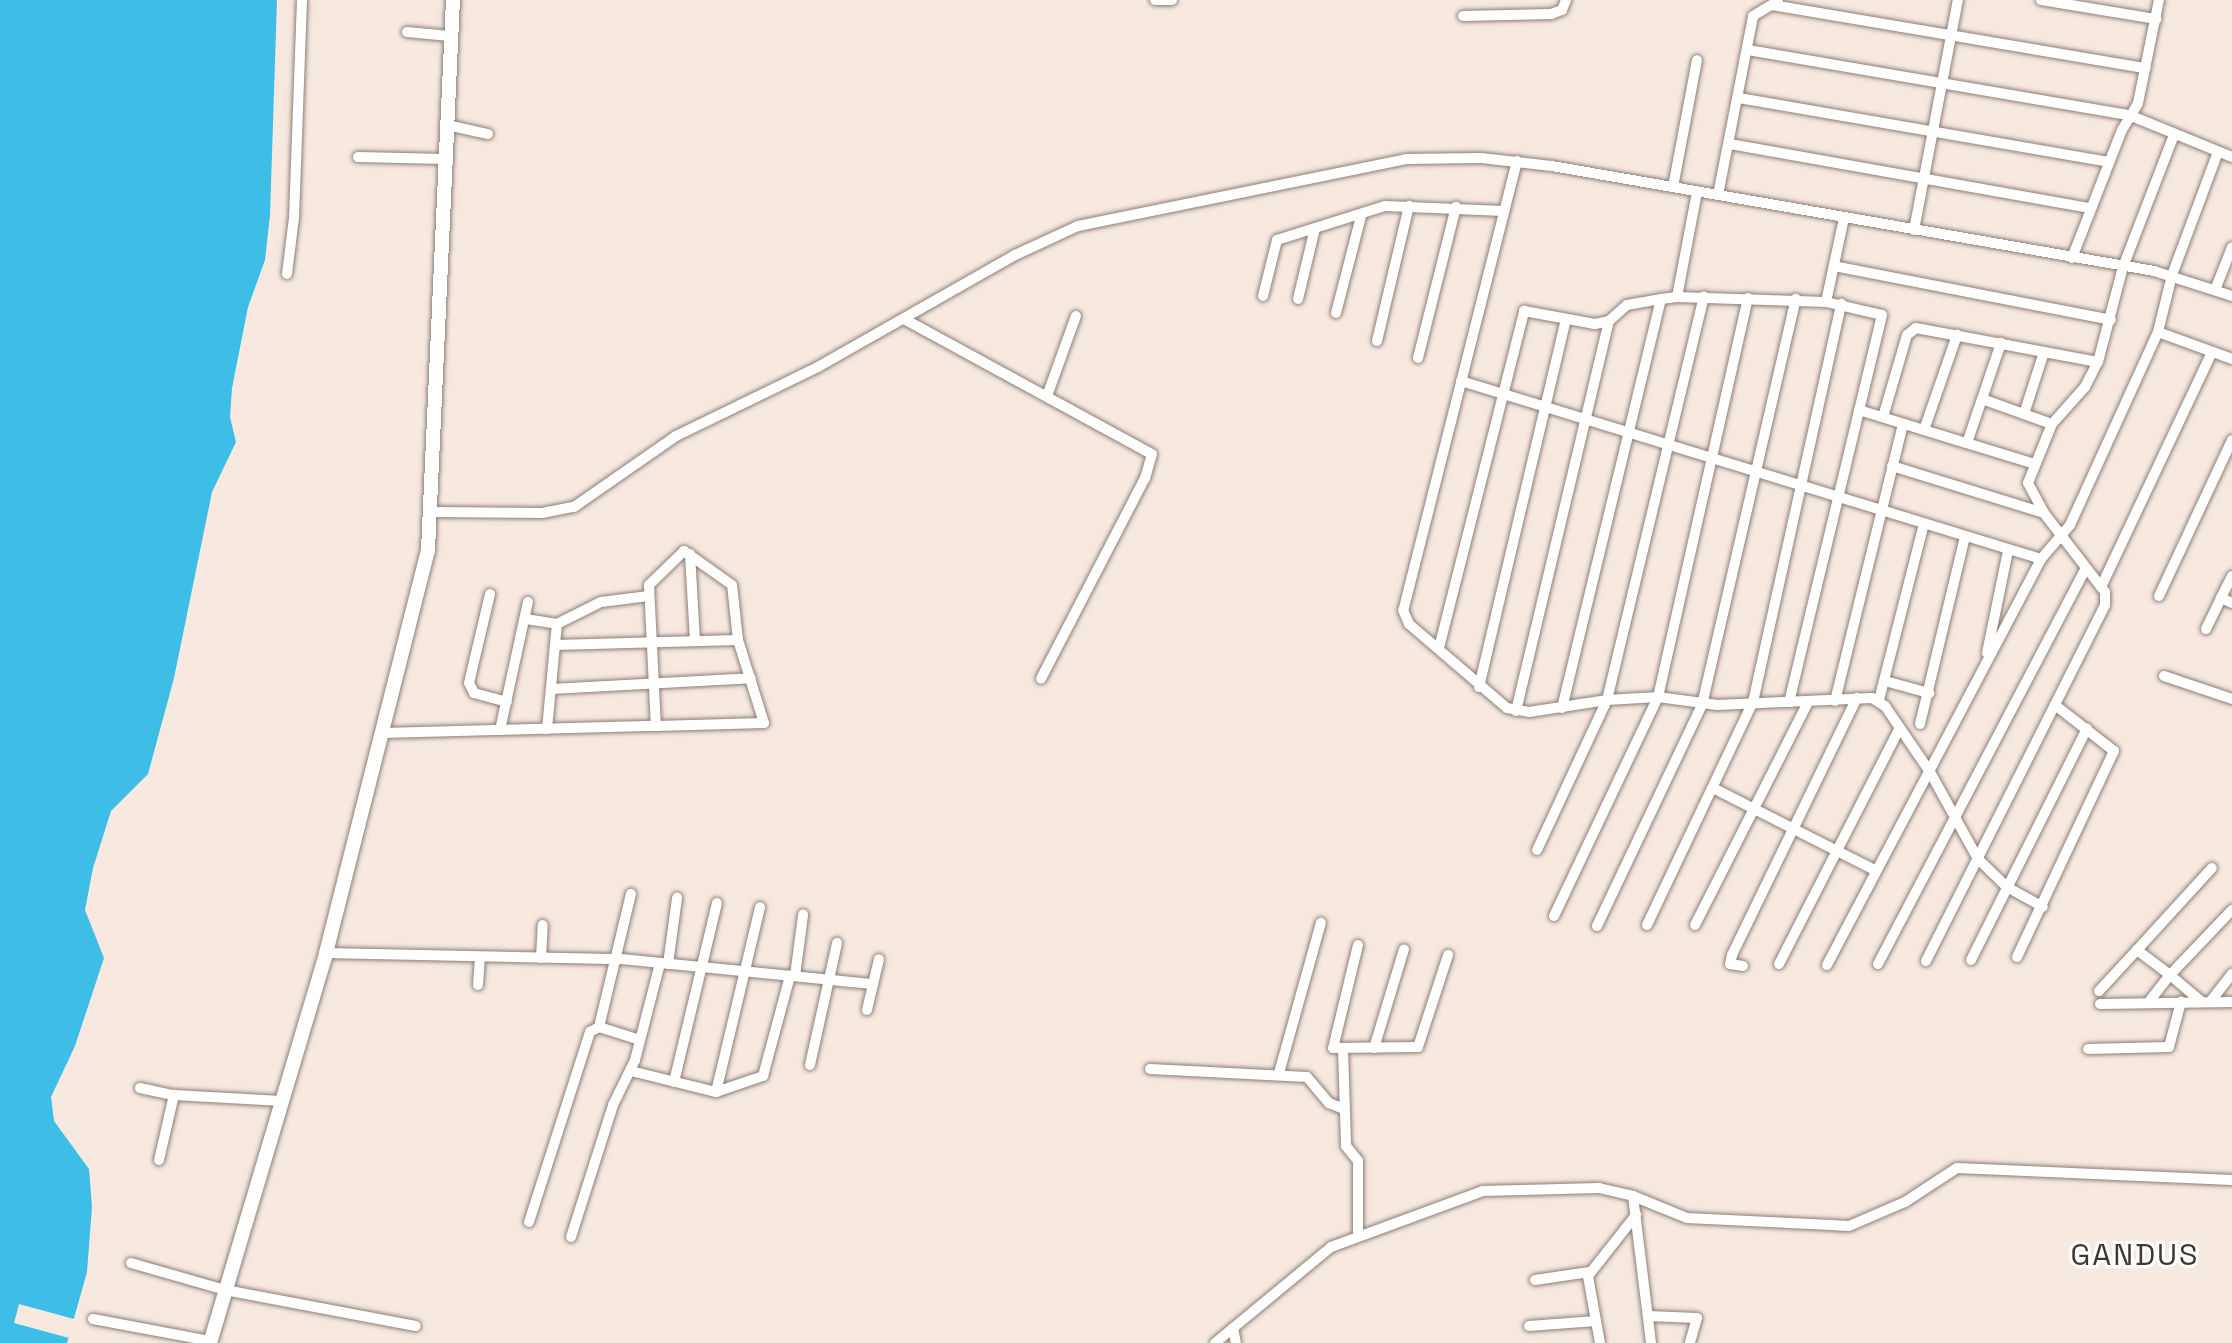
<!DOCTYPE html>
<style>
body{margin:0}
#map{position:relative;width:2232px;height:1343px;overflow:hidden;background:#f7e9e0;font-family:"Space Grotesk",sans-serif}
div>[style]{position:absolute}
.water>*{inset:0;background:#3ebde7}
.pier>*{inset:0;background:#f7e9e0}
.roads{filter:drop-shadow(0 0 2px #8b7f77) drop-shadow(0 0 2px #8b7f77)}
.minor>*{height:10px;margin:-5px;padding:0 5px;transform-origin:5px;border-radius:5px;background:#fff}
.tertiary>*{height:14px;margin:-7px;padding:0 7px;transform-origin:7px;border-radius:7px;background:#fff}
span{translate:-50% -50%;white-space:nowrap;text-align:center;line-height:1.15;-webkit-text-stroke:6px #fff;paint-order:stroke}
.quarter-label{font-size:30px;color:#423730;letter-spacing:2px}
</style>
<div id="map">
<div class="water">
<i style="clip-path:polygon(0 0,277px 0,270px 215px,265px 260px,248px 307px,232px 388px,230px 417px,236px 442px,212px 492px,174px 678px,148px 774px,111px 811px,93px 868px,85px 910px,104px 958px,75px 1046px,51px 1097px,54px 1121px,89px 1169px,92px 1207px,87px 1272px,67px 1343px,0 1343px)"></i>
</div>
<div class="pier">
<i style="clip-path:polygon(19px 1304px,74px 1319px,69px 1338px,14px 1323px)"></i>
</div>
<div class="roads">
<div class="minor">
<i style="left:1155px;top:0;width:17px"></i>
<i style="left:2041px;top:0;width:117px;rotate:9.4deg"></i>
<i style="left:1772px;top:5px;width:379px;rotate:9.6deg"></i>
<i style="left:1463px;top:16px;width:88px;rotate:-1.3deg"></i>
<i style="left:1551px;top:14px;width:12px;rotate:-20deg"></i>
<i style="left:1562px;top:10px;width:11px;rotate:-68deg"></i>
<i style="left:407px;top:32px;width:43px;rotate:5.3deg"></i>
<i style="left:1748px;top:50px;width:387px;rotate:9.7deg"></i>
<i style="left:2129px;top:115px;width:111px;rotate:22.2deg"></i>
<i style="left:1739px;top:98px;width:375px;rotate:9.8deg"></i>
<i style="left:447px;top:125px;width:42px;rotate:12.4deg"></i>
<i style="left:1730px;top:144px;width:367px;rotate:10.1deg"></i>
<i style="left:358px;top:157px;width:87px;rotate:1.3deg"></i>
<i style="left:1517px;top:161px;width:463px;rotate:104.2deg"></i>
<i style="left:1403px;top:610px;width:15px;rotate:67deg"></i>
<i style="left:1409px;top:624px;width:129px;rotate:40.6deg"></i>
<i style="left:1507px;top:708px;width:22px;rotate:10deg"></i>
<i style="left:1529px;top:712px;width:79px;rotate:-8.7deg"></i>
<i style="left:1607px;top:700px;width:415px;rotate:-76.5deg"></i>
<i style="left:1673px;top:187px;width:129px;rotate:-79.3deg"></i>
<i style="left:1718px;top:195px;width:182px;rotate:-78.9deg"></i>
<i style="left:1753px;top:16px;width:29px;rotate:-31deg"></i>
<i style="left:1914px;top:230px;width:234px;rotate:-79.2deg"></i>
<i style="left:2072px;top:258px;width:137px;rotate:-68.7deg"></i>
<i style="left:2122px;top:130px;width:31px;rotate:-59deg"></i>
<i style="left:2138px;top:103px;width:105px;rotate:-78.5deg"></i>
<i style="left:1834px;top:266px;width:282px;rotate:11deg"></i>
<i style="left:287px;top:274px;width:56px;rotate:-82.9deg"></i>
<i style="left:294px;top:218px;width:218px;rotate:-87.9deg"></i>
<i style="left:2215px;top:290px;width:46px;rotate:-68.4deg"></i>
<i style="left:1263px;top:296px;width:58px;rotate:-76deg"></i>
<i style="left:1277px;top:240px;width:113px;rotate:-17.5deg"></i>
<i style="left:1385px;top:206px;width:119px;rotate:2.4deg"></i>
<i style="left:1677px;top:297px;width:107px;rotate:-79.2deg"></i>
<i style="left:1298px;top:299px;width:73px;rotate:-76.5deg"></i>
<i style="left:1826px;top:302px;width:86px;rotate:-77.9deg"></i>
<i style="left:1336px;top:313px;width:100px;rotate:-75.5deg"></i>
<i style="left:904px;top:319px;width:282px;rotate:28.6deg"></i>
<i style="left:1152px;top:454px;width:25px;rotate:106deg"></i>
<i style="left:1145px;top:478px;width:226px;rotate:117.4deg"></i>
<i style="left:2158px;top:332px;width:79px;rotate:20deg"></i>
<i style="left:1377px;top:341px;width:139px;rotate:-76.7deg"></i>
<i style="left:1418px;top:358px;width:156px;rotate:-75.9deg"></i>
<i style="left:1461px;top:381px;width:607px;rotate:17.06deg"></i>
<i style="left:1047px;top:396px;width:85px;rotate:-70.1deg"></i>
<i style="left:1982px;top:399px;width:74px;rotate:19.7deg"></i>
<i style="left:1859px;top:410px;width:183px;rotate:17.1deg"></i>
<i style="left:2024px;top:414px;width:65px;rotate:-72.1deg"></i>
<i style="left:1883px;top:417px;width:85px;rotate:-73.7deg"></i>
<i style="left:1907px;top:335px;width:11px;rotate:-38deg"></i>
<i style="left:1916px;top:328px;width:185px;rotate:10.6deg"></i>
<i style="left:1924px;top:430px;width:101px;rotate:-70.8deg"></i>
<i style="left:1967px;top:443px;width:106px;rotate:-71.2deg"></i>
<i style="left:1892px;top:466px;width:159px;rotate:17.2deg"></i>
<i style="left:432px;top:512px;width:110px;rotate:0.5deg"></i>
<i style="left:542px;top:513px;width:33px;rotate:-11deg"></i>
<i style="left:574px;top:507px;width:124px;rotate:-34.8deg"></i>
<i style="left:676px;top:436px;width:158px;rotate:-25.9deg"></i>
<i style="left:818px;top:367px;width:227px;rotate:-29.6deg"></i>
<i style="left:1015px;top:255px;width:69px;rotate:-24.7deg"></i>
<i style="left:1078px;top:226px;width:335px;rotate:-11.5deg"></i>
<i style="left:1406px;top:159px;width:75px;rotate:-0.8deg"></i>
<i style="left:1481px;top:158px;width:71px;rotate:6.4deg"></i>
<i style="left:1552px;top:166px;width:611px;rotate:9.89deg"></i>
<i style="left:2154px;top:271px;width:82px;rotate:17.8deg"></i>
<i style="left:690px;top:554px;width:87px;rotate:86.7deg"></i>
<i style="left:2232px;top:576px;width:25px;rotate:117deg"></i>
<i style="left:2221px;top:598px;width:12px;rotate:24deg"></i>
<i style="left:2101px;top:587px;width:260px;rotate:-64.7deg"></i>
<i style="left:490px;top:594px;width:91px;rotate:103.3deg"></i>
<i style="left:469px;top:683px;width:11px;rotate:63deg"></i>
<i style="left:474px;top:693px;width:34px;rotate:15deg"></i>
<i style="left:2159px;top:596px;width:172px;rotate:-64.9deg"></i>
<i style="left:526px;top:619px;width:31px;rotate:9deg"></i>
<i style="left:2206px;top:629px;width:34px;rotate:-64deg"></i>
<i style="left:555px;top:645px;width:183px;rotate:-1.6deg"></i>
<i style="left:1439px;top:648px;width:348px;rotate:-75.8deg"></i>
<i style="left:1524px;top:311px;width:72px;rotate:10.4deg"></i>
<i style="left:1595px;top:324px;width:14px;rotate:-12deg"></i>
<i style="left:1609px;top:321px;width:24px;rotate:-42deg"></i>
<i style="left:1627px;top:305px;width:35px;rotate:-10deg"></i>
<i style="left:1987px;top:653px;width:104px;rotate:-78.4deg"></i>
<i style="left:2164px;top:676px;width:72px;rotate:18.7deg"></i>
<i style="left:1885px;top:681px;width:46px;rotate:15.3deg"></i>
<i style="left:1479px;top:687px;width:378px;rotate:-76.7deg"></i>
<i style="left:551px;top:689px;width:200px;rotate:-3.1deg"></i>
<i style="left:1879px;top:700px;width:182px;rotate:-75.7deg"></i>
<i style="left:1835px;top:701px;width:285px;rotate:-76.2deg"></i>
<i style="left:1562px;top:708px;width:421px;rotate:-76.4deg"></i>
<i style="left:1661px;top:299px;width:16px;rotate:-7deg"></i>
<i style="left:1677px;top:297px;width:149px;rotate:1.9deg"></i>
<i style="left:1826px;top:302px;width:57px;rotate:13.1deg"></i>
<i style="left:1882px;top:315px;width:398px;rotate:103.5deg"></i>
<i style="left:1516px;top:711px;width:401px;rotate:-76.6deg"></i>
<i style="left:1920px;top:724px;width:192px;rotate:-76.5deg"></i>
<i style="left:547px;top:729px;width:105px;rotate:-84.6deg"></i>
<i style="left:557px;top:624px;width:49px;rotate:-26.6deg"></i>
<i style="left:601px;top:602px;width:48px;rotate:-7.1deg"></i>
<i style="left:500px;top:730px;width:131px;rotate:-77.7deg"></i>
<i style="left:382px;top:733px;width:274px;rotate:-1.5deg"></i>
<i style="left:656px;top:726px;width:108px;rotate:-1.6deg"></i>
<i style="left:764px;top:723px;width:87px;rotate:-107.4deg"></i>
<i style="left:738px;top:640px;width:55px;rotate:-96.2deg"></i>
<i style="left:732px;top:585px;width:59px;rotate:-144.7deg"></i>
<i style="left:684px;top:551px;width:49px;rotate:135.8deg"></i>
<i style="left:649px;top:585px;width:141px;rotate:87.2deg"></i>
<i style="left:1713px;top:788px;width:179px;rotate:26.9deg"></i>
<i style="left:1537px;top:850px;width:166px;rotate:-65deg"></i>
<i style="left:1607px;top:700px;width:51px;rotate:-3.4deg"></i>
<i style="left:1658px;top:697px;width:60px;rotate:7.7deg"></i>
<i style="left:1717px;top:705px;width:155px;rotate:-2.6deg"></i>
<i style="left:1872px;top:698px;width:15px;rotate:32deg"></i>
<i style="left:1885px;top:706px;width:80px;rotate:55.7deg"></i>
<i style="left:1930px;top:772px;width:99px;rotate:61.1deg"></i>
<i style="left:1978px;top:859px;width:40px;rotate:44deg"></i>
<i style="left:2007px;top:887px;width:41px;rotate:29.1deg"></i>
<i style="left:1554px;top:916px;width:242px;rotate:-64.6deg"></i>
<i style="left:1658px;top:697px;width:409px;rotate:-77.3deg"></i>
<i style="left:1647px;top:925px;width:247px;rotate:-64.6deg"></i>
<i style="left:1753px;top:702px;width:408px;rotate:-77.5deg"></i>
<i style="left:1695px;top:925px;width:250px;rotate:-63.1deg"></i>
<i style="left:1597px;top:926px;width:245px;rotate:-64.6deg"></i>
<i style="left:1702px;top:705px;width:417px;rotate:-77deg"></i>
<i style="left:1358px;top:945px;width:106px;rotate:103.6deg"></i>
<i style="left:1333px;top:1048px;width:85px;rotate:-0.7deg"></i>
<i style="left:1418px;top:1047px;width:97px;rotate:-71.9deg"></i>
<i style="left:2137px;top:950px;width:111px;rotate:-47.6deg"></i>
<i style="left:326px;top:953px;width:295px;rotate:1.2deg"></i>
<i style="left:621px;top:959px;width:253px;rotate:5.7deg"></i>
<i style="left:2017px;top:957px;width:228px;rotate:-64.8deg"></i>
<i style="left:2114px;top:751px;width:75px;rotate:-142.1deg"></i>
<i style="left:541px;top:958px;width:33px;rotate:-87deg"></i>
<i style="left:1971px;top:960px;width:259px;rotate:-63.4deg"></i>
<i style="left:1926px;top:961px;width:398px;rotate:-63.3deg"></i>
<i style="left:2105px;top:605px;width:13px;rotate:-90deg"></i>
<i style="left:2105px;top:592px;width:100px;rotate:-127.7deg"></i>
<i style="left:2044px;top:513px;width:34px;rotate:-118deg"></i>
<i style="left:2028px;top:483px;width:64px;rotate:-67.9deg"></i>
<i style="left:2052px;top:424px;width:50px;rotate:-48.3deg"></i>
<i style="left:2085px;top:387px;width:28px;rotate:-63deg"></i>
<i style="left:2098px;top:362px;width:98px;rotate:-75.3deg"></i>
<i style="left:2123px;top:267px;width:142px;rotate:-68.9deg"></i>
<i style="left:668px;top:964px;width:67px;rotate:-82.2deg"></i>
<i style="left:1779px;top:964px;width:265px;rotate:-62.9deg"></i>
<i style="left:1878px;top:964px;width:447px;rotate:-62.3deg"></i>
<i style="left:1827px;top:965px;width:459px;rotate:-62.2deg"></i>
<i style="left:2041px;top:559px;width:45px;rotate:-49.5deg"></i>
<i style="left:2070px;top:525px;width:212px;rotate:-65.5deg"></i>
<i style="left:2158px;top:332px;width:59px;rotate:-76.2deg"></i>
<i style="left:2172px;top:275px;width:131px;rotate:-69.5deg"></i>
<i style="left:1743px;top:966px;width:13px;rotate:-171deg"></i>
<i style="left:1730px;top:964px;width:9px;rotate:-77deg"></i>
<i style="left:1732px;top:955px;width:286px;rotate:-64.1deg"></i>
<i style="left:795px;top:976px;width:62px;rotate:-82.5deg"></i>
<i style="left:478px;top:985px;width:28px;rotate:-86deg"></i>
<i style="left:2099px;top:991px;width:56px;rotate:-47.2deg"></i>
<i style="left:2137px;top:950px;width:41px;rotate:37.1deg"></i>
<i style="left:2170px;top:975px;width:90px;rotate:-46.4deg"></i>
<i style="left:2210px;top:1002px;width:36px;rotate:-52deg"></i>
<i style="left:2148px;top:1003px;width:36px;rotate:-52deg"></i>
<i style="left:2170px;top:975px;width:42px;rotate:40.2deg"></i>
<i style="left:2100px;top:1004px;width:132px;rotate:-0.9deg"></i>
<i style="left:867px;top:1010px;width:52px;rotate:-76.8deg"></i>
<i style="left:599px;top:1027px;width:43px;rotate:17.6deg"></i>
<i style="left:1374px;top:1048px;width:103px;rotate:-73.1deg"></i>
<i style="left:1343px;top:1049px;width:97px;rotate:88.2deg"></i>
<i style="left:1346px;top:1146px;width:19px;rotate:51deg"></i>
<i style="left:1358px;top:1161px;width:75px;rotate:90deg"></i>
<i style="left:2088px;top:1049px;width:81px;rotate:-1.4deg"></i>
<i style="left:2169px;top:1047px;width:47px;rotate:-75.1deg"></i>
<i style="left:810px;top:1065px;width:125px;rotate:-77.5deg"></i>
<i style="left:1150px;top:1069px;width:157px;rotate:2.9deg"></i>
<i style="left:1307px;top:1077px;width:34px;rotate:50deg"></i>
<i style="left:1329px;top:1103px;width:16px;rotate:22deg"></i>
<i style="left:631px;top:1071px;width:88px;rotate:13.9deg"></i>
<i style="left:716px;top:1092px;width:50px;rotate:-18.8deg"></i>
<i style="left:763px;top:1076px;width:104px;rotate:-74.9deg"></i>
<i style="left:1279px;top:1073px;width:156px;rotate:-74.4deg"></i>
<i style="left:674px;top:1082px;width:184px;rotate:-76.5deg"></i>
<i style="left:140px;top:1088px;width:35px;rotate:12deg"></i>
<i style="left:174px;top:1095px;width:108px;rotate:3.2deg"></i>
<i style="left:716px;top:1092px;width:190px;rotate:-76.6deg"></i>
<i style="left:159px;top:1160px;width:67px;rotate:-77deg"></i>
<i style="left:1633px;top:1196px;width:148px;rotate:83deg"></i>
<i style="left:529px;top:1222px;width:200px;rotate:-72.2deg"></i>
<i style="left:590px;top:1032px;width:10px;rotate:-29deg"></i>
<i style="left:599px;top:1027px;width:137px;rotate:-76.5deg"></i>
<i style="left:571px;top:1237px;width:139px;rotate:-72.3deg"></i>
<i style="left:613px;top:1105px;width:50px;rotate:-63.9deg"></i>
<i style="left:635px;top:1060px;width:100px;rotate:-75.5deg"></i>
<i style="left:131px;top:1263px;width:98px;rotate:16deg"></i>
<i style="left:225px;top:1290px;width:194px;rotate:10.7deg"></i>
<i style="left:1535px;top:1280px;width:55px;rotate:-8.4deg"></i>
<i style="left:1648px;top:1316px;width:49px;rotate:2.3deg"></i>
<i style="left:1697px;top:1318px;width:26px;rotate:106deg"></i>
<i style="left:93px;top:1319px;width:120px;rotate:10.6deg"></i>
<i style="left:1529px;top:1326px;width:67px;rotate:-4.3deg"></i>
<i style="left:1233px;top:1328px;width:15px;rotate:79deg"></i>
<i style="left:1215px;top:1343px;width:151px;rotate:-39.6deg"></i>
<i style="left:1331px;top:1247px;width:162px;rotate:-20.2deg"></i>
<i style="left:1483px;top:1191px;width:116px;rotate:-1.5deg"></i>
<i style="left:1599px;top:1188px;width:35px;rotate:13deg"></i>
<i style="left:1633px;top:1196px;width:58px;rotate:22.2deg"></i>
<i style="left:1687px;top:1218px;width:162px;rotate:2.8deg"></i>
<i style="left:1849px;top:1226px;width:61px;rotate:-23.2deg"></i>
<i style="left:1905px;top:1202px;width:62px;rotate:-33.2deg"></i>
<i style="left:1957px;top:1168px;width:275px;rotate:2.5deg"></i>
<i style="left:1600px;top:1343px;width:68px;rotate:-100.2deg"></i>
<i style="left:1588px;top:1276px;width:78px;rotate:-51.8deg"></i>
</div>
<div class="tertiary">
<i style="left:210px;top:1343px;width:407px;rotate:-73.4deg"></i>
<i style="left:326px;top:953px;width:416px;rotate:-75.8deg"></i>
<i style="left:428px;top:550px;width:551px;rotate:-87.4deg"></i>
</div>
</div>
<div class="quarter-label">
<span style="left:2135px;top:1255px">GANDUS</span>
</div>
</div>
